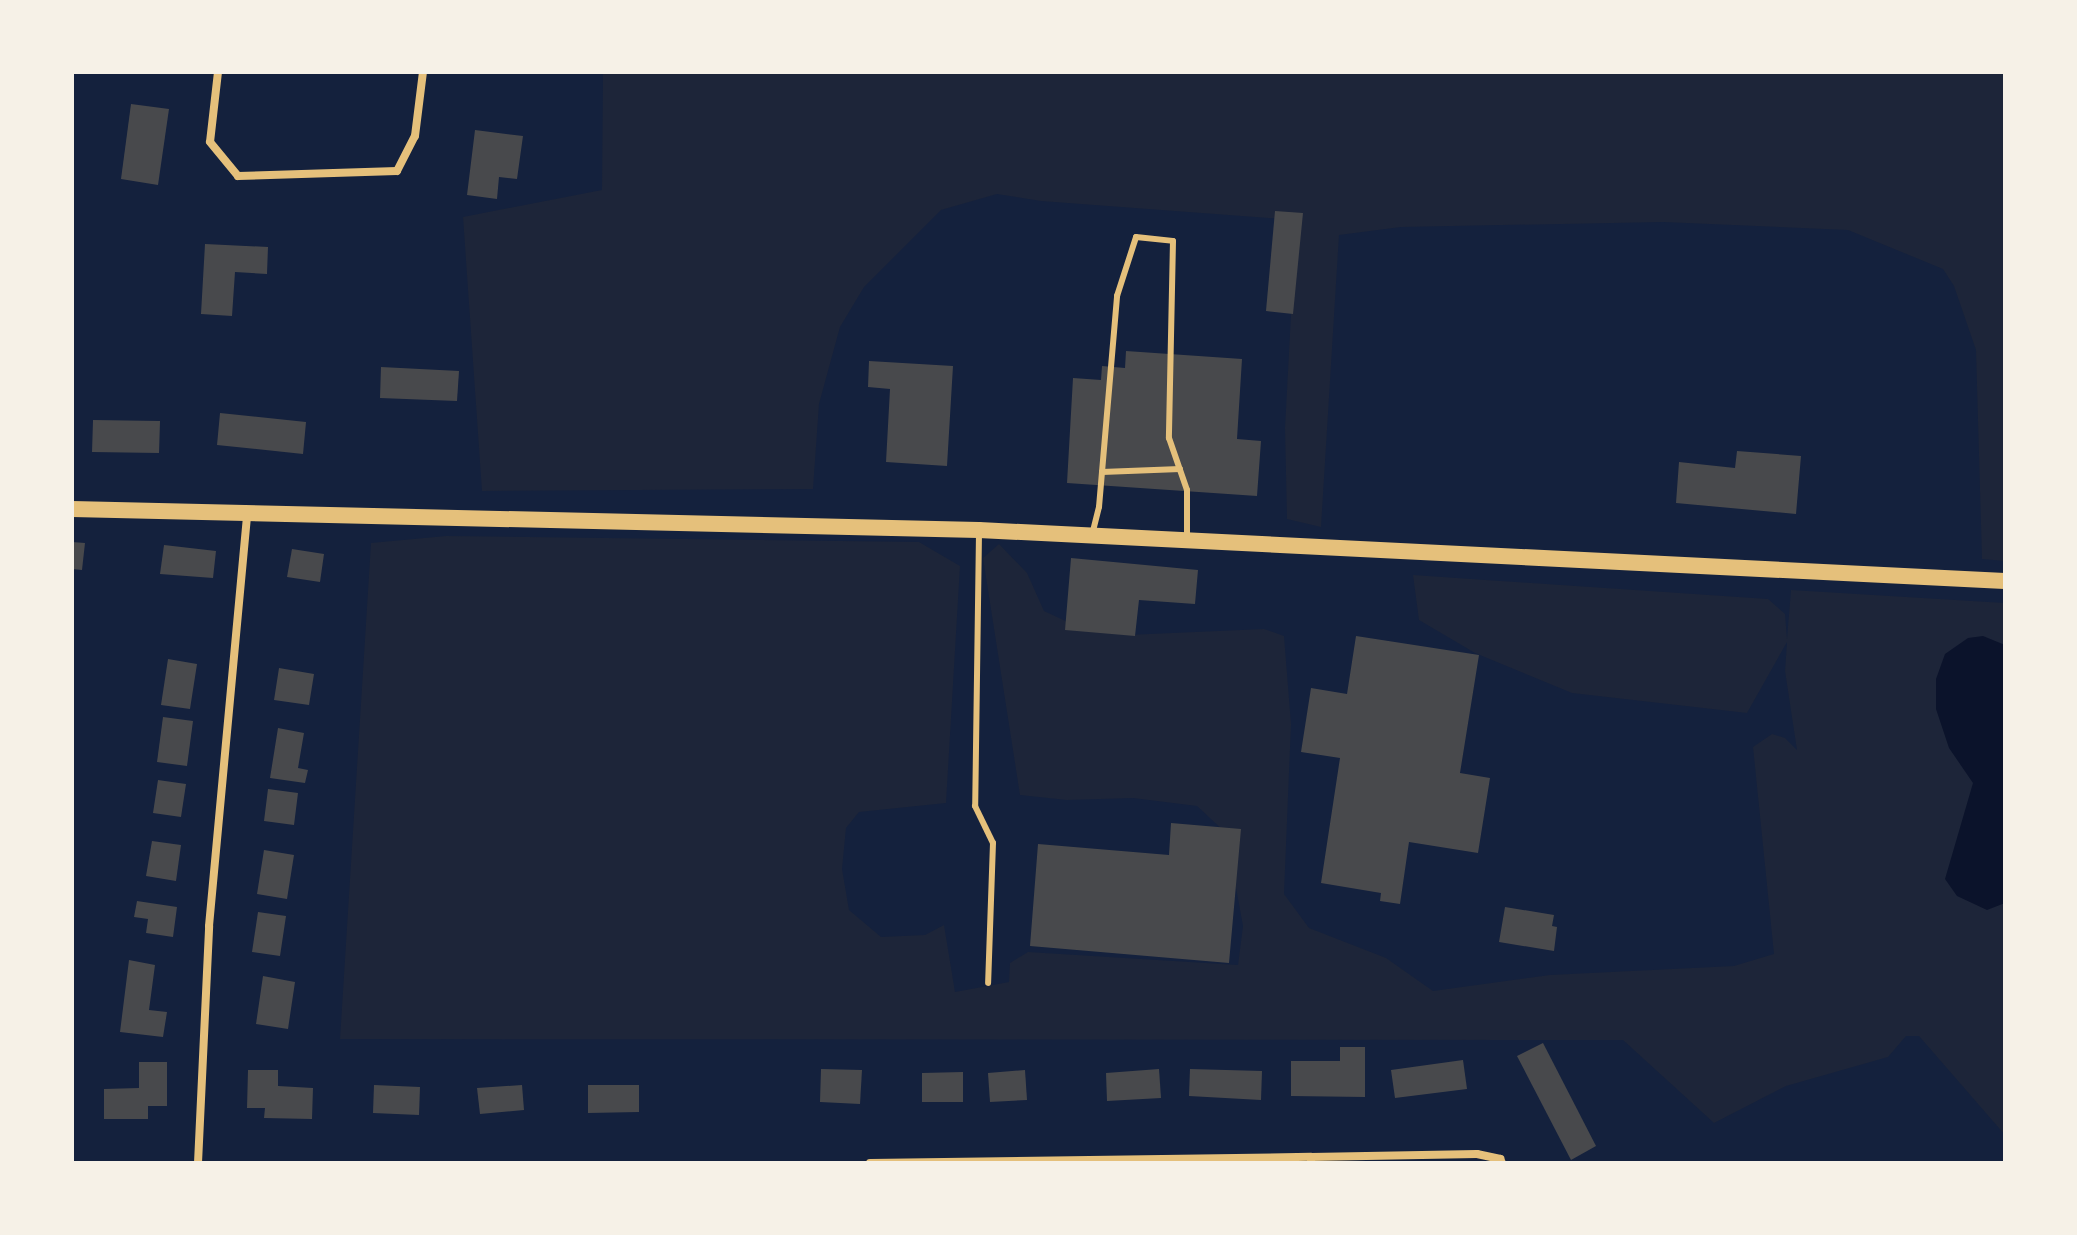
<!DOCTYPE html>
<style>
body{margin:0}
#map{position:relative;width:2077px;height:1235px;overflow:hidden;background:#14213d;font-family:"Varela Round",sans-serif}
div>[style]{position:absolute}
.green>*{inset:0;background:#1d2539}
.water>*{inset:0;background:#0b132b}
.building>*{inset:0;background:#48494c}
.service>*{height:6px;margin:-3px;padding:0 3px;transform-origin:3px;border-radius:3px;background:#e5c07b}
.minor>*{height:8px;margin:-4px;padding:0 4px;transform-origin:4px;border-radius:4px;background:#e5c07b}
.secondary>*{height:16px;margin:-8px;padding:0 8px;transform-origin:8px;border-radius:8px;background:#e5c07b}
span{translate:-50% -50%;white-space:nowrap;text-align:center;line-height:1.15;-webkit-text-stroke:6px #f6f1e7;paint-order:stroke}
.frame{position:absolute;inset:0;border:74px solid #f6f1e7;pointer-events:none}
</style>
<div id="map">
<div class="green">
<i style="clip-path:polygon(603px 72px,2005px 72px,2005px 561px,1982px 559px,1976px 350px,1954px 286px,1943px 269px,1848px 230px,1663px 222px,1401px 227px,1339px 235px,1321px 527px,1287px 519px,1285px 428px,1296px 220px,1041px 201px,997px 194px,941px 210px,864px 287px,840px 327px,819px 404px,813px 489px,482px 491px,463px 217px,602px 190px)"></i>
<i style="clip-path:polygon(446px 536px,919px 542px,960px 566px,946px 803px,859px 812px,846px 828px,842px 869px,849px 910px,881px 937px,925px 935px,944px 925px,955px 992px,1009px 982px,1010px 963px,1028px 952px,1238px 965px,1243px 926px,1226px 833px,1197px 806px,1133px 798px,1067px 800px,1020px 795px,983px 558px,999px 544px,1027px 573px,1044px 611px,1085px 630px,1127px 635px,1264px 629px,1284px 636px,1291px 724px,1284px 894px,1309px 928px,1386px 958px,1433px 991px,1550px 975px,1734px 966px,1774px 954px,1753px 747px,1772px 734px,1785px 738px,1797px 750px,1785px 671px,1787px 642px,1747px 713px,1572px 693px,1475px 653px,1419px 620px,1413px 575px,1768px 599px,1785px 614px,1787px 639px,1791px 590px,2005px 603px,2005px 1135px,1919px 1036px,1906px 1036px,1888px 1057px,1786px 1086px,1714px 1123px,1623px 1040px,340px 1039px,371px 543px)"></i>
</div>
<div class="water">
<i style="clip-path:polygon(1983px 636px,2005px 645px,2005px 903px,1987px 910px,1957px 896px,1945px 879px,1973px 783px,1949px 748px,1936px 709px,1936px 679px,1945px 654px,1968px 638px)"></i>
</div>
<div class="building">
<i style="clip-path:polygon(131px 104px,169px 109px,158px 185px,121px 179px)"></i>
<i style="clip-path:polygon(475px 130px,523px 136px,517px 179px,499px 177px,497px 199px,467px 195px)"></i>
<i style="clip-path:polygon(1275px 211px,1303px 213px,1293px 314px,1266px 311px)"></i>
<i style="clip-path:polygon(205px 244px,268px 247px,267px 274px,235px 272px,232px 316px,201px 314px)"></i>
<i style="clip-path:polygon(1126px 351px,1242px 359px,1237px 439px,1261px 441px,1257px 496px,1067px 483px,1073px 378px,1101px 380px,1102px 366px,1125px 368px)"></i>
<i style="clip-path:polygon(869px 361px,953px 366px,947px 466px,886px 462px,890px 389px,868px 387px)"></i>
<i style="clip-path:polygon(381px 367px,459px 371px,457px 401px,380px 398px)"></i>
<i style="clip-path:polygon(220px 413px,306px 422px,303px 454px,217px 445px)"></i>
<i style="clip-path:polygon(93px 420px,160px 421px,159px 453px,92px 452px)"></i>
<i style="clip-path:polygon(1737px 451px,1801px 456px,1796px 514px,1676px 503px,1679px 462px,1735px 468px)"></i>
<i style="clip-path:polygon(72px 542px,85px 543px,82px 570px,72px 569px)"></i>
<i style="clip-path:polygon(164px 545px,216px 551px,213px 578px,160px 574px)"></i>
<i style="clip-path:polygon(292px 549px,324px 554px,320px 582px,287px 577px)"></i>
<i style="clip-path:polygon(1071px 558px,1198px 570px,1195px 604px,1139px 600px,1135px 636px,1065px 630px)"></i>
<i style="clip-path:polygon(1356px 636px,1479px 655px,1460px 773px,1490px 778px,1478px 853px,1409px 842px,1400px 904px,1380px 901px,1381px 893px,1321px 883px,1340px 758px,1301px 752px,1311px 688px,1347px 694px)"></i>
<i style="clip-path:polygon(168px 659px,197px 664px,190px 709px,161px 705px)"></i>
<i style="clip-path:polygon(279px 668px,314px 674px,309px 705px,274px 700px)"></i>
<i style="clip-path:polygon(163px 717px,193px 721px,187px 766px,157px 762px)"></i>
<i style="clip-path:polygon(278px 728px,304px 733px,298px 768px,308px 770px,305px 783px,270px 778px)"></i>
<i style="clip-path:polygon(158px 780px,186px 784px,181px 817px,153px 813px)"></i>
<i style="clip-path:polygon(268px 789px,298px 793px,294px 825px,264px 821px)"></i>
<i style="clip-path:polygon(1171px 823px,1241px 829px,1229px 963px,1030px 946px,1038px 844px,1169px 855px)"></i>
<i style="clip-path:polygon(152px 841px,181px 845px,176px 881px,146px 876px)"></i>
<i style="clip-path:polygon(264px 850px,294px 855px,287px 899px,257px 894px)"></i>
<i style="clip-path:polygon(137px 901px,177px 907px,173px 937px,146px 933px,148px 919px,134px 917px)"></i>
<i style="clip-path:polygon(1505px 907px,1554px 915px,1552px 926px,1557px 927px,1554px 951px,1499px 942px)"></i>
<i style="clip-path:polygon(258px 912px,286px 916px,280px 956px,252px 952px)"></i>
<i style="clip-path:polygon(129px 960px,155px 965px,149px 1010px,167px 1012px,163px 1037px,120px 1032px)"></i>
<i style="clip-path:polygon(263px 976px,295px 982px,288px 1029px,256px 1024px)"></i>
<i style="clip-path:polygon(1543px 1043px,1596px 1146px,1571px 1160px,1517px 1056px)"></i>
<i style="clip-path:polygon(1340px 1047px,1365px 1047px,1365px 1097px,1291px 1096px,1291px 1061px,1340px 1061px)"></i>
<i style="clip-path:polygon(1463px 1060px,1467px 1089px,1395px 1098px,1391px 1070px)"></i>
<i style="clip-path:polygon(139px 1062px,167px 1062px,167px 1106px,148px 1106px,148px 1119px,104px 1119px,104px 1089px,139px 1088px)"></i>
<i style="clip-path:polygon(821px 1069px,862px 1070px,860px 1104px,820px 1102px)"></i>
<i style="clip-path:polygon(1159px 1069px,1161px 1098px,1107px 1101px,1106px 1073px)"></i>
<i style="clip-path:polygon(1190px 1069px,1262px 1071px,1261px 1100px,1189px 1096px)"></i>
<i style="clip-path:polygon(248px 1070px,278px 1070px,278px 1086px,313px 1088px,312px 1119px,264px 1118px,265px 1108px,247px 1108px)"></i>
<i style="clip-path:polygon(1025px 1070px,1027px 1100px,990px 1102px,988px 1073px)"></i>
<i style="clip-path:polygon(963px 1072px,963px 1102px,922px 1102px,922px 1073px)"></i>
<i style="clip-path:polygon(374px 1085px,420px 1087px,419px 1115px,373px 1113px)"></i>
<i style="clip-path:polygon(522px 1085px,524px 1110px,480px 1114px,477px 1088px)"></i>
<i style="clip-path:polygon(588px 1085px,639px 1085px,639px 1112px,588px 1113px)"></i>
</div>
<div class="service">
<i style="left:1102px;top:472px;width:78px;rotate:-2.2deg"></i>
<i style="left:979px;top:533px;width:273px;rotate:90.8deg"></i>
<i style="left:975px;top:806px;width:41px;rotate:64.1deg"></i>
<i style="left:993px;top:843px;width:140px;rotate:92deg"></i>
<i style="left:1092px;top:535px;width:29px;rotate:-76deg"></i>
<i style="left:1099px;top:507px;width:212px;rotate:-85.1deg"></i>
<i style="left:1117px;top:296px;width:62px;rotate:-72.1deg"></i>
<i style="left:1136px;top:237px;width:37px;rotate:6deg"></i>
<i style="left:1173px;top:241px;width:197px;rotate:91.2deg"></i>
<i style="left:1169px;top:438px;width:55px;rotate:70.9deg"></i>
<i style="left:1187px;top:490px;width:50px;rotate:90deg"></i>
</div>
<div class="minor">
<i style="left:218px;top:72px;width:70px;rotate:96.5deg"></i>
<i style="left:210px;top:142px;width:44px;rotate:50.5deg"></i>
<i style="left:238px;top:176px;width:159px;rotate:-1.8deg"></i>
<i style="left:397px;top:171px;width:39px;rotate:-63deg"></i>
<i style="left:415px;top:136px;width:64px;rotate:-82.9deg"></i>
<i style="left:198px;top:1163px;width:237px;rotate:-87.3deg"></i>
<i style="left:209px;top:926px;width:414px;rotate:-84.7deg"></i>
<i style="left:870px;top:1163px;width:441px;rotate:-0.8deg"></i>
<i style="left:1311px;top:1163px;width:6px;rotate:-90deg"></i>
<i style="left:1311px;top:1157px;width:166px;rotate:-1deg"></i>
<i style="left:1477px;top:1154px;width:24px;rotate:12deg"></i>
<i style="left:1500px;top:1159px;width:4px;rotate:63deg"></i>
</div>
<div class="secondary">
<i style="left:72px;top:509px;width:907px;rotate:1.33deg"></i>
<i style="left:979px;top:530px;width:1027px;rotate:2.85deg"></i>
</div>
<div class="frame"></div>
</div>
